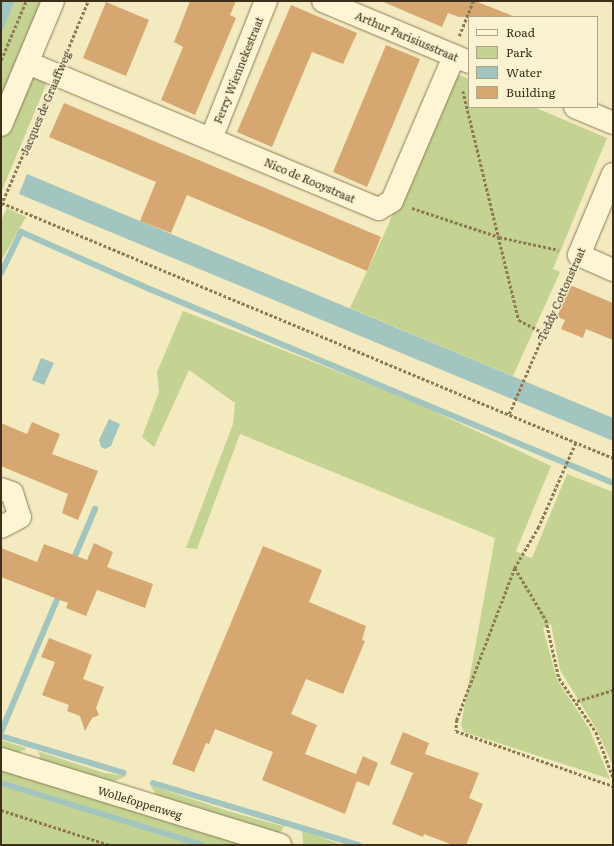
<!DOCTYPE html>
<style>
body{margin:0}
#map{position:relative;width:614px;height:846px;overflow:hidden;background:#f3eac0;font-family:Literata,serif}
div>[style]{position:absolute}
.green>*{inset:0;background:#c4d392}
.water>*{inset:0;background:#a3c5bf}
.stream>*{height:6px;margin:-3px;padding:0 3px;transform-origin:3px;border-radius:3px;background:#a3c5bf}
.building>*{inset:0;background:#d6a771}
.path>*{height:2.5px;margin-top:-1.25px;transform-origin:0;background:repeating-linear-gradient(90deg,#8f7a55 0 3px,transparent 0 5px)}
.roads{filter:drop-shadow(0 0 1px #8f7a55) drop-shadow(0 0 1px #8f7a55)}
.street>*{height:22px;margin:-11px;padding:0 11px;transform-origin:11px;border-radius:11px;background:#fdf5d4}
.secondary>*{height:22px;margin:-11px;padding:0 11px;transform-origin:11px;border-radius:11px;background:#fdf5d4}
span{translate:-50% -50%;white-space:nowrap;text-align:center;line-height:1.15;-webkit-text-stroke:3px #faf2d0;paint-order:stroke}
.street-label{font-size:11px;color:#3c2f1c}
.frame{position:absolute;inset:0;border:2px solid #3c2f1c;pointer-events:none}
.legend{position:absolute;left:468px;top:16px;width:130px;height:92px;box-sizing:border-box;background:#faf2d0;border:1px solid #aea488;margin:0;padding:5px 7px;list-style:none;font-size:12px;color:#3c2f1c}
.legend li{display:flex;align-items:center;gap:8px;height:20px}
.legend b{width:20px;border:1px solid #aea488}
</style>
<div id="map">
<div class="green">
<i style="clip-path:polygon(15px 1px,43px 1px,1px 101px,1px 34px)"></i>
<i style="clip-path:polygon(452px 72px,469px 79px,469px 107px,534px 107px,607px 138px,553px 269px,560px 272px,513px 376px,350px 308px,387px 228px)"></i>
<i style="clip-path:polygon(34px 76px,48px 80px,2px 190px,1px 140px,25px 83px)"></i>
<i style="clip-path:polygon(7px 208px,26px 217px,1px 261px,1px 221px)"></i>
<i style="clip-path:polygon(183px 311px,410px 400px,551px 466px,516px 551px,523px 555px,532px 558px,567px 474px,613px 492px,613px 766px,597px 730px,560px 670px,551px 624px,543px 628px,557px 680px,589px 728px,610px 779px,464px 732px,461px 725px,495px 538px,240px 434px,197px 549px,186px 548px,233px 424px,235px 403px,189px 370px,154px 447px,142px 437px,159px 392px,157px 372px)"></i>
<i style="clip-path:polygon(1px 740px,26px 748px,24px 751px,21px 750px,20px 756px,1px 750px)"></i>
<i style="clip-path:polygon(37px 751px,105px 773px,126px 776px,108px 784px,39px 762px,40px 756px)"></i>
<i style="clip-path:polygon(1px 768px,249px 845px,1px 845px)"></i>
<i style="clip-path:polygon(150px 785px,228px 811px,282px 826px,286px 824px,277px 836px,160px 800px)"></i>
<i style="clip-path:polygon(302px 829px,306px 832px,343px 845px,303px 844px)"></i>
</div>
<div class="water">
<i style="clip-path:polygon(1px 1px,15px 1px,1px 34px)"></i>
<i style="clip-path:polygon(27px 174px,613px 418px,613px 441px,19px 194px)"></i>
<i style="clip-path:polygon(41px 358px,54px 363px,44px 385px,32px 380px)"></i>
<i style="clip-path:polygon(109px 419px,120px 424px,111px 446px,105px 449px,101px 447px,99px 440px)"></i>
</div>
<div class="stream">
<i style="left:1px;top:273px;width:46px;rotate:-64deg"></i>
<i style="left:21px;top:232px;width:143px;rotate:23.9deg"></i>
<i style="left:152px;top:290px;width:500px;rotate:22.7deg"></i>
<i style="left:72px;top:563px;width:59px;rotate:-66.9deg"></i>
<i style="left:1px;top:732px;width:152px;rotate:-67.1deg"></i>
<i style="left:1px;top:736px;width:128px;rotate:16.7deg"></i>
<i style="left:1px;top:783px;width:210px;rotate:17.1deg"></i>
<i style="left:153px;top:783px;width:215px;rotate:16.8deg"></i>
</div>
<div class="building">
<i style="clip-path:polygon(190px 1px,236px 1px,230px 15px,236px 18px,195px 115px,161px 100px,183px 47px,174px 42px)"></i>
<i style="clip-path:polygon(381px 1px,475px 1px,513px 16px,459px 17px,448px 13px,442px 27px)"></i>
<i style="clip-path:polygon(106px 2px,149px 20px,126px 76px,83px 58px)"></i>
<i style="clip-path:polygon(291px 5px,357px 33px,343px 64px,312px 52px,272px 147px,237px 132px)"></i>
<i style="clip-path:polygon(386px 45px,420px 59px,367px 187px,333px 172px)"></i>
<i style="clip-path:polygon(64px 103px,381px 237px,367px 271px,187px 195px,171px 233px,140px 221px,156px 182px,49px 137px)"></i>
<i style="clip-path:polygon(570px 285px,613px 303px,613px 340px,586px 329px,583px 338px,561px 329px,565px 320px,557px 317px)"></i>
<i style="clip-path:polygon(32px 422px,60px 434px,52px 454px,98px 471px,78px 520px,62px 513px,68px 494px,1px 466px,1px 423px,27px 434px)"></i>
<i style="clip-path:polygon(94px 543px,113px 552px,107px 567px,153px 584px,145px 608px,97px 590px,86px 616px,66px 608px,68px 603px,1px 577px,1px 548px,37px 562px,44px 544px,87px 560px)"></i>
<i style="clip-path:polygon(263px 546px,322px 570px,309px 602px,366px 626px,362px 640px,365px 641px,343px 694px,306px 679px,291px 714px,317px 725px,305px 754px,356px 774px,363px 756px,378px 763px,369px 786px,357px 781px,345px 814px,262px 780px,273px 752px,215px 729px,209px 744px,206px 743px,194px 772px,172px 764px)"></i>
<i style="clip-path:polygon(49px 638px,92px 655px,83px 679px,104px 687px,96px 708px,99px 715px,92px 718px,85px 731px,80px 716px,67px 711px,69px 705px,42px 695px,55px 662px,41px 657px)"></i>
<i style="clip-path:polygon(403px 732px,429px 743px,425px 754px,479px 773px,469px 798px,483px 804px,466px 845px,453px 845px,424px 834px,423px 837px,392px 824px,413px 773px,390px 764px)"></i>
</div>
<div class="path">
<i style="left:459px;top:36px;width:38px;rotate:-68deg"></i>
<i style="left:65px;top:56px;width:60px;rotate:-67.3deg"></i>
<i style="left:1px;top:60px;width:64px;rotate:-67deg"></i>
<i style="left:463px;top:91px;width:236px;rotate:76.3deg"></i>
<i style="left:519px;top:320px;width:27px;rotate:28deg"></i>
<i style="left:1px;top:198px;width:5px;rotate:79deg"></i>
<i style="left:2px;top:203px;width:662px;rotate:22.65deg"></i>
<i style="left:1px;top:205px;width:121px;rotate:-66.6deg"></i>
<i style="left:412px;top:208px;width:92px;rotate:18.4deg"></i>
<i style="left:499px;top:237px;width:61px;rotate:12.2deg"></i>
<i style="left:509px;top:414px;width:154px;rotate:-66.6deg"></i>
<i style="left:576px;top:443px;width:92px;rotate:113.8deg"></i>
<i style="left:539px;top:527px;width:48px;rotate:120.3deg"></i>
<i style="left:515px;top:568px;width:61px;rotate:59.2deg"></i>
<i style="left:546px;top:620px;width:59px;rotate:77.4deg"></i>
<i style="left:559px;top:678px;width:65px;rotate:55.6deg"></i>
<i style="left:596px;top:732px;width:48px;rotate:69.3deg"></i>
<i style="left:515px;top:568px;width:163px;rotate:110.9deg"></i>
<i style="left:457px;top:720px;width:11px;rotate:95deg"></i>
<i style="left:456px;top:731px;width:166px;rotate:19.3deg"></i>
<i style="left:577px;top:701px;width:38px;rotate:-17deg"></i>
<i style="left:1px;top:810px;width:114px;rotate:17.8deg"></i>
</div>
<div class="roads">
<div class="street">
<i style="left:323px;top:1px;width:158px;rotate:22.7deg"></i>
<i style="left:28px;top:63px;width:380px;rotate:22.6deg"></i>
<i style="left:379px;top:209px;width:15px;rotate:-32deg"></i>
<i style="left:392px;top:201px;width:158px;rotate:-66.8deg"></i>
<i style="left:575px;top:107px;width:41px;rotate:22.8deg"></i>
<i style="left:211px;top:139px;width:149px;rotate:-68.3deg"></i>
<i style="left:613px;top:174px;width:88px;rotate:112.8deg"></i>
<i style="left:579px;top:255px;width:37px;rotate:24deg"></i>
<i style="left:1px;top:489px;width:12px;rotate:20deg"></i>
<i style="left:12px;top:493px;width:25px;rotate:72deg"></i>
<i style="left:20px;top:517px;width:21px;rotate:152deg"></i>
</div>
<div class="secondary">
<i style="left:1px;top:125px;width:134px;rotate:-67.2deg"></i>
<i style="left:1px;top:759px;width:292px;rotate:17.1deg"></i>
</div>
</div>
<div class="street-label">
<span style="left:407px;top:36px;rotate:23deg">Arthur Parisiusstraat</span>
<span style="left:238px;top:70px;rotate:-68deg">Ferry Wiennekestraat</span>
<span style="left:45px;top:103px;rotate:-67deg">Jacques de Graaffweg</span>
<span style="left:310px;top:180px;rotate:23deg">Nico de Rooystraat</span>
<span style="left:561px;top:294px;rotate:-66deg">Teddy Cottonstraat</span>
<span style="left:140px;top:802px;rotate:17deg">Wollefoppenweg</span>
</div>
<div class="frame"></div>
<ul class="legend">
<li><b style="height:5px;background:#fdf5d4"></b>Road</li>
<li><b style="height:11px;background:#c4d392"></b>Park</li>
<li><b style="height:11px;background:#a3c5bf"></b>Water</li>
<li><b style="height:11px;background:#d6a771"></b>Building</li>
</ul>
</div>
